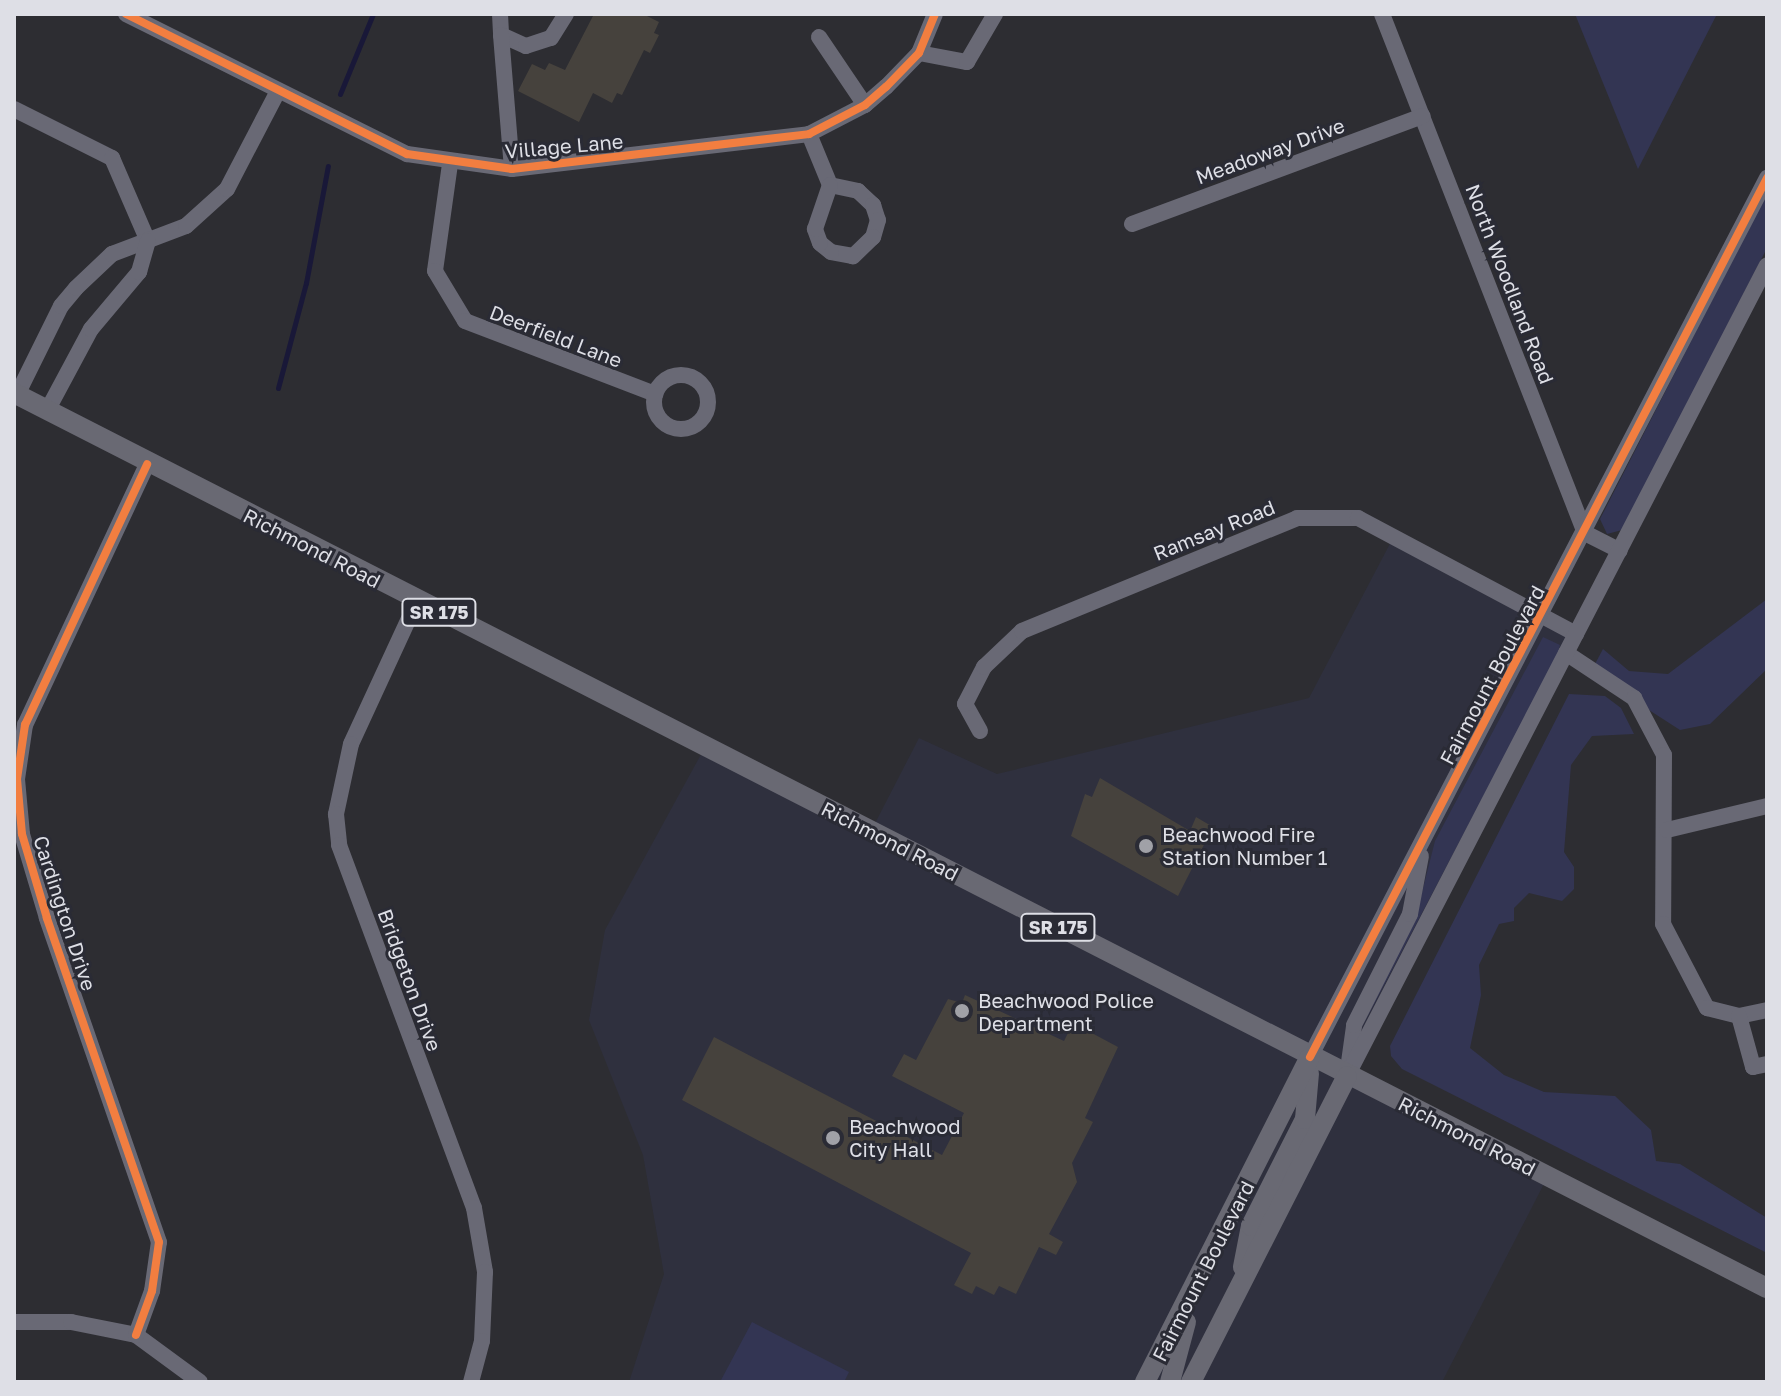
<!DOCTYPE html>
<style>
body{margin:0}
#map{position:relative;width:1781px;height:1396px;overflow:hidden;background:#2d2d32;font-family:"Golos Text",sans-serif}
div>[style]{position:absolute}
.built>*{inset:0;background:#2f303e}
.green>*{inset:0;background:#333553}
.stream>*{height:5px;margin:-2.5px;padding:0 2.5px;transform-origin:2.5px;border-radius:2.5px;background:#191838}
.building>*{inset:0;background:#46423d}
.minor>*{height:16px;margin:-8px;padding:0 8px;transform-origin:8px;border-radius:8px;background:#696975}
.minor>.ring{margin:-8px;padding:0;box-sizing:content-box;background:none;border:16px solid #696975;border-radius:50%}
.major>*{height:20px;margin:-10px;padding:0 10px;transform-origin:10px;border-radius:10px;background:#696973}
.cycleway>*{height:8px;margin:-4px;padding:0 4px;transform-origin:4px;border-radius:4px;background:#f27e40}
.dots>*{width:22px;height:22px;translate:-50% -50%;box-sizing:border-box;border:4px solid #2a2b35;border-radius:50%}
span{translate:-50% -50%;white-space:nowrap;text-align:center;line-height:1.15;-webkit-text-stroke:6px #2a2b35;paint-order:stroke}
.shield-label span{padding:2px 6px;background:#2a2b35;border:2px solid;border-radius:6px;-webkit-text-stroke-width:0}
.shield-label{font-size:18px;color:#dedfe6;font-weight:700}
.street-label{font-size:20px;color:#dedfe6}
.poi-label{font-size:20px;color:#dedfe6}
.left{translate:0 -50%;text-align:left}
.frame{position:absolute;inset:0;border:16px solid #dedfe6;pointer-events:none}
</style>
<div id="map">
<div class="built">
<i style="clip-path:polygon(1394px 536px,1576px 634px,1347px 1075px,1548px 1176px,1442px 1382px,629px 1382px,664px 1274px,643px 1155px,589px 1020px,605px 930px,705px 747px,871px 831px,919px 738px,997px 774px,1309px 698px)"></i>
</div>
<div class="green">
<i style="clip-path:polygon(1575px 14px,1717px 14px,1638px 169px)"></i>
<i style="clip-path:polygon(1767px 193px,1767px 248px,1622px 530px,1607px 534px,1600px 519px)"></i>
<i style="clip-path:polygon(1767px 599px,1767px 669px,1710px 724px,1680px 730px,1635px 701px,1595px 664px,1603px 649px,1629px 671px,1668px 674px)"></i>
<i style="clip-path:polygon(1543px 637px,1560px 645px,1558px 654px,1360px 1031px,1416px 916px,1435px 841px)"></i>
<i style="clip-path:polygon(1569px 694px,1605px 696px,1621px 708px,1634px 734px,1592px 736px,1571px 765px,1564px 852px,1574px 867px,1574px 889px,1562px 901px,1529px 893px,1514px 908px,1514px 921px,1499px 924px,1479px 965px,1481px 995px,1470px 1048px,1504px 1075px,1544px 1092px,1615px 1096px,1651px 1130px,1656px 1161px,1680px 1164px,1767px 1218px,1767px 1253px,1402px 1069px,1391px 1056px,1390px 1046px)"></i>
<i style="clip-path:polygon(752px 1322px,849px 1372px,844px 1382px,720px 1382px)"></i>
</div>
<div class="stream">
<i style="left:340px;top:94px;width:87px;rotate:-67.6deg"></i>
<i style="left:278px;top:388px;width:109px;rotate:-75.1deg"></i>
<i style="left:306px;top:283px;width:119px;rotate:-79.4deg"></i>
</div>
<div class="building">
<i style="clip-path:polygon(594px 14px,643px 14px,659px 22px,654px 33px,659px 35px,650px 53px,644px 50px,622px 95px,617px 93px,612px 103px,593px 93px,579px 122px,518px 91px,532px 64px,545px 70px,549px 63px,565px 70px)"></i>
<i style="clip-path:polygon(1100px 778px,1190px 831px,1196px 817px,1213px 827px,1178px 896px,1071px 836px,1085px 794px,1092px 797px)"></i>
<i style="clip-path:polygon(965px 995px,1064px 1041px,1073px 1023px,1118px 1047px,1085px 1118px,1093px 1122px,1072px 1163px,1077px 1182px,1049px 1234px,1063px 1242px,1056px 1255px,1039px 1247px,1016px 1294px,999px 1286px,994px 1295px,976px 1286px,972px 1294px,954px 1285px,971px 1253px,682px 1100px,714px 1037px,942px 1155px,964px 1113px,892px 1076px,904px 1054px,916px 1060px,948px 999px,962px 1003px)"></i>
</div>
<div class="minor">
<i style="left:126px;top:14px;width:314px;rotate:26.5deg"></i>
<i style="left:407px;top:154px;width:106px;rotate:8.1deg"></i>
<i style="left:512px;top:169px;width:299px;rotate:-6.7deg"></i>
<i style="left:809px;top:134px;width:63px;rotate:-27.4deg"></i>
<i style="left:865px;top:105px;width:28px;rotate:-41deg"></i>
<i style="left:886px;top:87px;width:47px;rotate:-45.9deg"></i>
<i style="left:919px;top:53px;width:42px;rotate:-67.7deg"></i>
<i style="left:500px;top:14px;width:21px;rotate:87deg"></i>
<i style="left:501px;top:35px;width:27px;rotate:24deg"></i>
<i style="left:526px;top:46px;width:26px;rotate:-18deg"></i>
<i style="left:551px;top:38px;width:28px;rotate:-58deg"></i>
<i style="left:1382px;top:14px;width:557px;rotate:68.64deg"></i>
<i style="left:1585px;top:533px;width:39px;rotate:27deg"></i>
<i style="left:501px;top:35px;width:134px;rotate:85.3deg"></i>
<i style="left:819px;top:37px;width:82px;rotate:55.9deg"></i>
<i style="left:919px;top:53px;width:49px;rotate:10.6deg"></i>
<i style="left:967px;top:62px;width:56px;rotate:-59.7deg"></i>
<i style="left:14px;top:109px;width:110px;rotate:26.6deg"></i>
<i style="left:112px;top:158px;width:90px;rotate:66.6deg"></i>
<i style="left:809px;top:134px;width:55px;rotate:67.6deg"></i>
<i style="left:450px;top:164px;width:108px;rotate:98deg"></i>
<i style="left:435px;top:271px;width:58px;rotate:59deg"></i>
<i style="left:465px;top:321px;width:204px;rotate:21deg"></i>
<i style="left:830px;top:185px;width:29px;rotate:12deg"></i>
<i style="left:858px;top:191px;width:21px;rotate:43deg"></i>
<i style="left:873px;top:205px;width:16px;rotate:72deg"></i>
<i style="left:878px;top:220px;width:18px;rotate:106deg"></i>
<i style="left:873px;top:237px;width:28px;rotate:136deg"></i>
<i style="left:853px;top:256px;width:22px;rotate:-170deg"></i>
<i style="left:831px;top:252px;width:14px;rotate:-141deg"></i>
<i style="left:820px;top:243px;width:15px;rotate:-110deg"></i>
<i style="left:815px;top:229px;width:46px;rotate:-71.2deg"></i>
<i style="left:1132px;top:224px;width:310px;rotate:-20.4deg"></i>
<i class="ring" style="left:654px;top:375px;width:38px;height:38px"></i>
<i style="left:17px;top:395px;width:99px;rotate:-63.7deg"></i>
<i style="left:61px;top:306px;width:23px;rotate:-50deg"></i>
<i style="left:76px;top:288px;width:50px;rotate:-43.4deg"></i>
<i style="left:112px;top:254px;width:79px;rotate:-20.7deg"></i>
<i style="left:186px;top:226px;width:55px;rotate:-42.1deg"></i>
<i style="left:227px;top:189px;width:108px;rotate:-62.5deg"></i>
<i style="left:47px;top:411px;width:93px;rotate:-61.8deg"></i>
<i style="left:91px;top:329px;width:75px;rotate:-49.9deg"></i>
<i style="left:139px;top:272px;width:32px;rotate:-74deg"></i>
<i style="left:417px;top:601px;width:157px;rotate:114.8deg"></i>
<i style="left:351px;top:744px;width:72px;rotate:102.1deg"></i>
<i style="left:336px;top:814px;width:31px;rotate:84deg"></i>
<i style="left:339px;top:845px;width:387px;rotate:69.6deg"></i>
<i style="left:474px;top:1208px;width:65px;rotate:80.2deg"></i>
<i style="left:485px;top:1272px;width:69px;rotate:92.5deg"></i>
<i style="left:482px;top:1341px;width:42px;rotate:105deg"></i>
<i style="left:1566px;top:653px;width:82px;rotate:33.5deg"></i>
<i style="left:1634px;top:698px;width:64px;rotate:62.2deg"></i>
<i style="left:1664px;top:755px;width:169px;rotate:90.3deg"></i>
<i style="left:1663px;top:924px;width:95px;rotate:62.4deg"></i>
<i style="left:1707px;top:1008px;width:33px;rotate:14deg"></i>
<i style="left:1739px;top:1016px;width:29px;rotate:-12deg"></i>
<i style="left:980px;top:731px;width:31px;rotate:-119deg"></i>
<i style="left:965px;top:704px;width:42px;rotate:-62.8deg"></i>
<i style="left:984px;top:667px;width:52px;rotate:-43.5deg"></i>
<i style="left:1022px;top:631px;width:297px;rotate:-22.3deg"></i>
<i style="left:1297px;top:518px;width:61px"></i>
<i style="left:1358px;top:518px;width:247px;rotate:28deg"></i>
<i style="left:1667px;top:830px;width:103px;rotate:-13.5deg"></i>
<i style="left:1739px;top:1016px;width:53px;rotate:74.6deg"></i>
<i style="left:1753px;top:1067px;width:14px;rotate:-12deg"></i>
<i style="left:1310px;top:1057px;width:991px;rotate:-62.53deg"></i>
<i style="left:1349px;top:1062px;width:37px;rotate:-82deg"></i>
<i style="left:1354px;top:1025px;width:124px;rotate:-63.2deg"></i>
<i style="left:1410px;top:914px;width:59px;rotate:-79.3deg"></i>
<i style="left:1347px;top:1076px;width:913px;rotate:-62.62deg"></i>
<i style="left:14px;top:1322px;width:57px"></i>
<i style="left:71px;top:1322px;width:66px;rotate:11.3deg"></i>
<i style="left:136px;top:1335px;width:79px;rotate:36.3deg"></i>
<i style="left:136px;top:1335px;width:47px;rotate:-70deg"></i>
<i style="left:152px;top:1291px;width:49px;rotate:-81.9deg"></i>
<i style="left:159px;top:1242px;width:343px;rotate:-109.1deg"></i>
<i style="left:47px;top:918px;width:88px;rotate:-106.6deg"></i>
<i style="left:22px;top:834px;width:55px;rotate:-95.2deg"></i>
<i style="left:17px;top:779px;width:55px;rotate:-81.6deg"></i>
<i style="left:25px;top:725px;width:288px;rotate:-64.9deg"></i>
</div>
<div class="major">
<i style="left:14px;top:393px;width:1968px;rotate:27.05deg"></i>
<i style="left:1243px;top:1267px;width:42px;rotate:-79deg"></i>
<i style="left:1251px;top:1226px;width:120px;rotate:-63.2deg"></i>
<i style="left:1305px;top:1119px;width:46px;rotate:-85deg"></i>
<i style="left:1145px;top:1382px;width:364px;rotate:-63.1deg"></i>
<i style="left:1170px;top:1382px;width:62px;rotate:-75.1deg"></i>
<i style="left:1191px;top:1382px;width:343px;rotate:-63deg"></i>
</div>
<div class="cycleway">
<i style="left:126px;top:14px;width:314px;rotate:26.5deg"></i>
<i style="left:407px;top:154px;width:106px;rotate:8.1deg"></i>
<i style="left:512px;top:169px;width:299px;rotate:-6.7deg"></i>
<i style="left:809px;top:134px;width:63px;rotate:-27.4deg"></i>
<i style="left:865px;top:105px;width:28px;rotate:-41deg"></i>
<i style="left:886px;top:87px;width:47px;rotate:-45.9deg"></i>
<i style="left:919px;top:53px;width:42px;rotate:-67.7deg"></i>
<i style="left:1310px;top:1057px;width:991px;rotate:-62.53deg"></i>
<i style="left:136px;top:1335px;width:47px;rotate:-70deg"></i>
<i style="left:152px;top:1291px;width:49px;rotate:-81.9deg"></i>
<i style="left:159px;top:1242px;width:343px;rotate:-109.1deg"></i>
<i style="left:47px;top:918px;width:88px;rotate:-106.6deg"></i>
<i style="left:22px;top:834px;width:55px;rotate:-95.2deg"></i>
<i style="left:17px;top:779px;width:55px;rotate:-81.6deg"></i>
<i style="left:25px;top:725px;width:288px;rotate:-64.9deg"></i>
</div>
<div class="dots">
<i style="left:1146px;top:846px;background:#a0a1a7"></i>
<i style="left:962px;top:1011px;background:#a0a1a7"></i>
<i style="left:833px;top:1138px;background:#a0a1a7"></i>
</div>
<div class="shield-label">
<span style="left:439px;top:612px">SR 175</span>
<span style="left:1058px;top:927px">SR 175</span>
</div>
<div class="street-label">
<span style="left:564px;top:146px;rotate:-5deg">Village Lane</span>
<span style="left:1270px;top:151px;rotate:-20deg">Meadoway Drive</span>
<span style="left:1510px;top:284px;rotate:69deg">North Woodland Road</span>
<span style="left:556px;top:336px;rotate:21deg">Deerfield Lane</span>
<span style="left:1214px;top:530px;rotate:-22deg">Ramsay Road</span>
<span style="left:312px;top:548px;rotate:27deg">Richmond Road</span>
<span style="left:1492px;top:675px;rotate:-62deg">Fairmount Boulevard</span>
<span style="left:890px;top:841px;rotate:27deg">Richmond Road</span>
<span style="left:65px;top:913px;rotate:72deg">Cardington Drive</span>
<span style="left:410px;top:980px;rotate:70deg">Bridgeton Drive</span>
<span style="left:1467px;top:1136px;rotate:27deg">Richmond Road</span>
<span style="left:1203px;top:1271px;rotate:-63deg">Fairmount Boulevard</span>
</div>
<div class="poi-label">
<span class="left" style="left:1162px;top:846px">Beachwood Fire<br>Station Number 1</span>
<span class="left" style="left:978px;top:1012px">Beachwood Police<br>Department</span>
<span class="left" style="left:849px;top:1138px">Beachwood<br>City Hall</span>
</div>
<div class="frame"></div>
</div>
